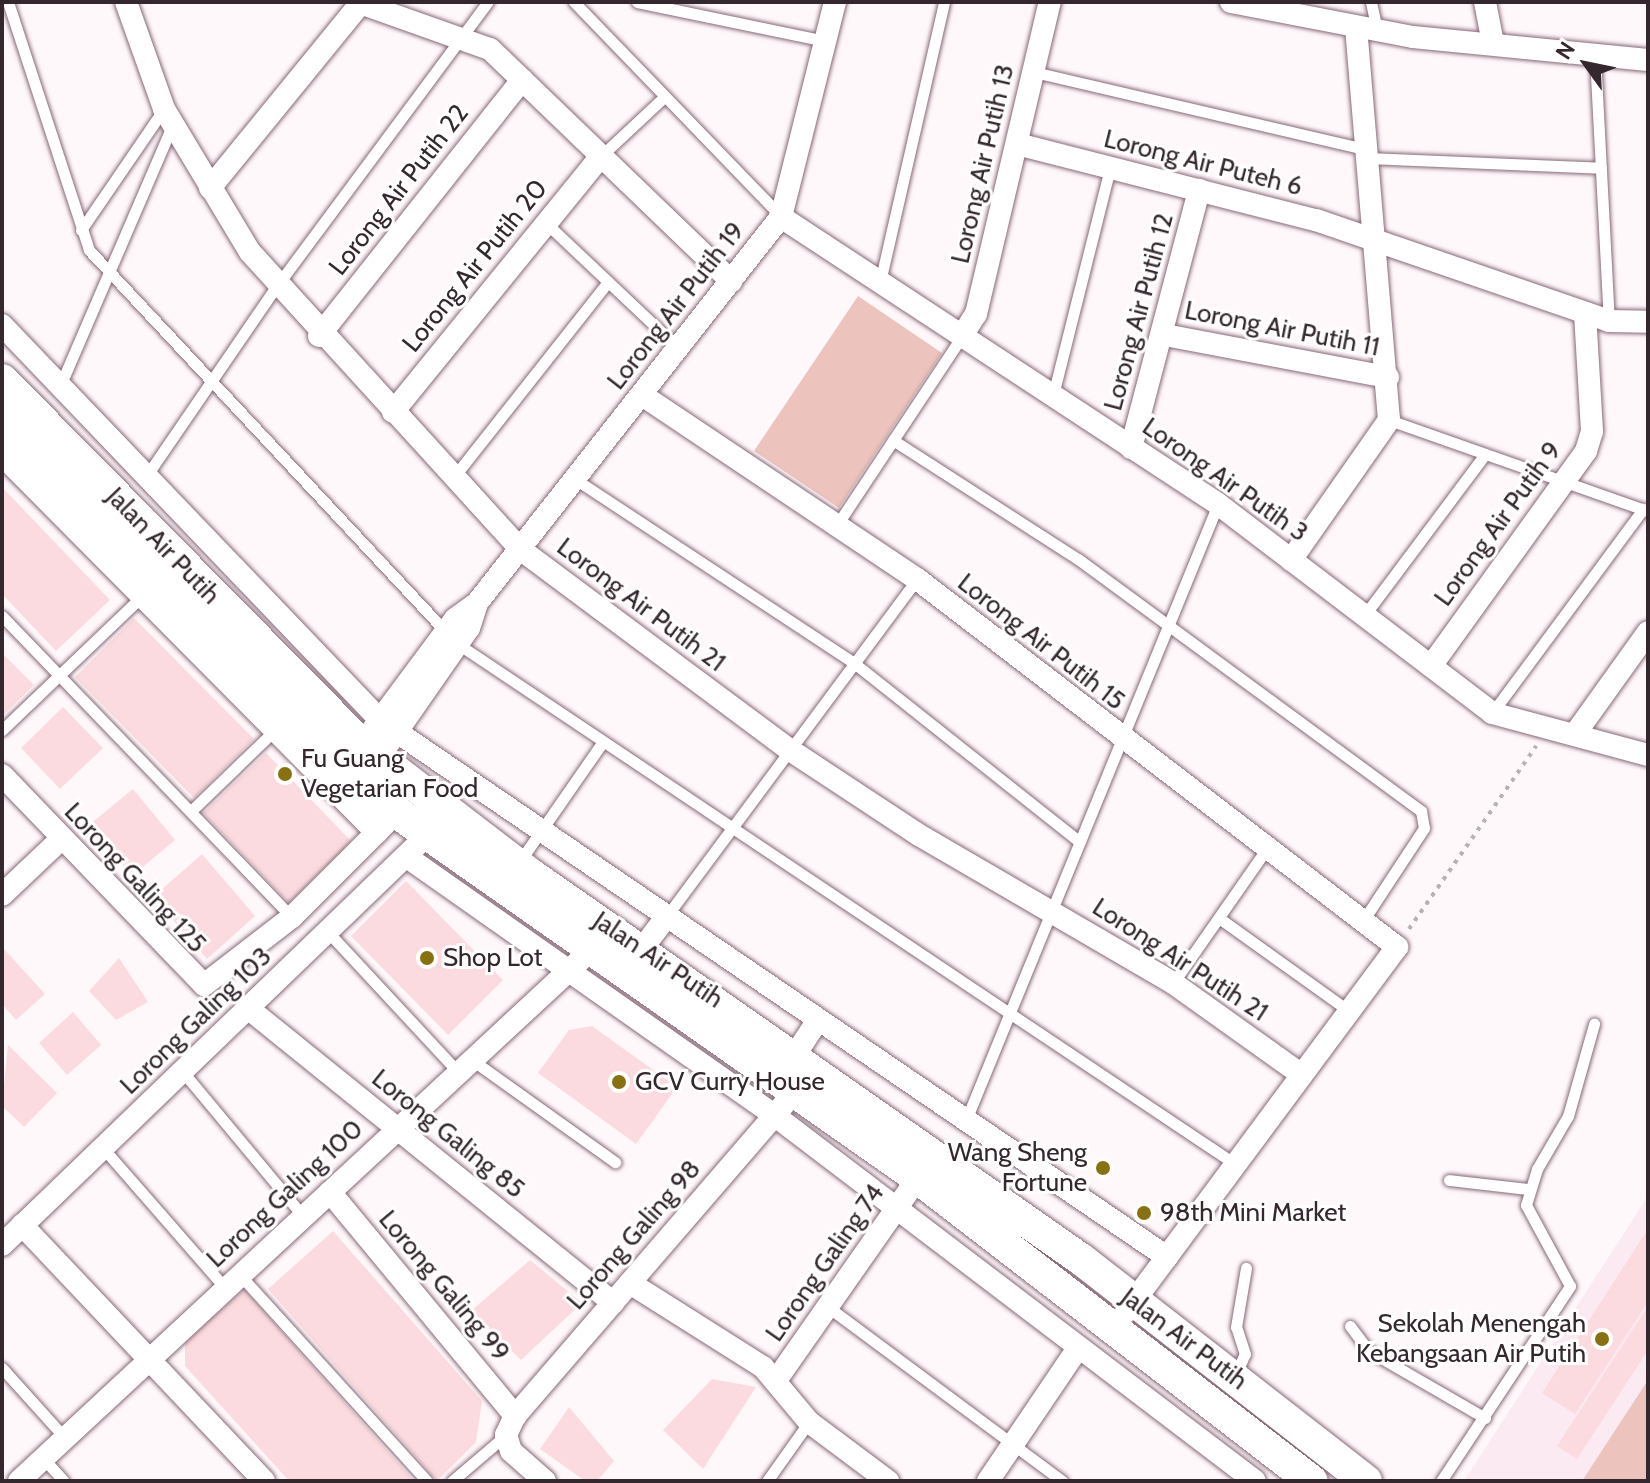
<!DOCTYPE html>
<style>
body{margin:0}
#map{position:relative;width:1650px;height:1483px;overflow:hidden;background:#fff8fb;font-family:Cabin,sans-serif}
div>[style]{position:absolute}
.built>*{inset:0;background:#fbeaf2}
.green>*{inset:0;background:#edc4bd}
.building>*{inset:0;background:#fbdbdf}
.path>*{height:4px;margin-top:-2px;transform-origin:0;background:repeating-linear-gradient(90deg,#bab1b5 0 4px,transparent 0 10px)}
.roads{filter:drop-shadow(0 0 2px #876978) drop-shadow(0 0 2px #876978)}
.lane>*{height:11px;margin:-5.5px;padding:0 5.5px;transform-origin:5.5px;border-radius:5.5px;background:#fff}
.street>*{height:22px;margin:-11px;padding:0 11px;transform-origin:11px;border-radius:11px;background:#fff}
.secondary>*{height:32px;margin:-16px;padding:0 16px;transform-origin:16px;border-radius:16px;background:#fff}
.dots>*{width:22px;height:22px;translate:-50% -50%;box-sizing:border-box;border:4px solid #fff;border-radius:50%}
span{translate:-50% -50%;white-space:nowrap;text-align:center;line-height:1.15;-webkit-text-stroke:6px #fff;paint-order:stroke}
.street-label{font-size:26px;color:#34272e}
.poi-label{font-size:26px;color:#34272e}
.left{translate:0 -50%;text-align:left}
.right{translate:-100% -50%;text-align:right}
.frame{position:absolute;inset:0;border:4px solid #34272e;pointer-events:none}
.north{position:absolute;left:1546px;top:24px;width:80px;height:80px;-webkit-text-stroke:6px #fff;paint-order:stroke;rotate:303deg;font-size:22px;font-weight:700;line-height:32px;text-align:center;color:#34272e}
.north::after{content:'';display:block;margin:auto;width:28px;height:36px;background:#34272e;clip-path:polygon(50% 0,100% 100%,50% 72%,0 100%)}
</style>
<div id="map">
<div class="built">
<i style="clip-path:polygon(1648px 1196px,1648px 1481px,1464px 1481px)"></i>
</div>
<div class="green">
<i style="clip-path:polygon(858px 296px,942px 353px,839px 508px,754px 451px)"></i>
<i style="clip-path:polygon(1648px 1380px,1648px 1481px,1582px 1481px)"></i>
</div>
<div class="building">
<i style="clip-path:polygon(2px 487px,110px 600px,56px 651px,2px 594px)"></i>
<i style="clip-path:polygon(134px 618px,254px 739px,194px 798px,75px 677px)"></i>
<i style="clip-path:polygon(2px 653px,34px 685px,4px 714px,2px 712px)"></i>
<i style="clip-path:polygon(63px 707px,103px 748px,60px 789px,21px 748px)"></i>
<i style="clip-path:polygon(266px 753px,352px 842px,289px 903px,203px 813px)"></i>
<i style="clip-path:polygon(133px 789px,175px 840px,132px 876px,89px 825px)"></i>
<i style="clip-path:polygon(202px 854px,255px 916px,207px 959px,153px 897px)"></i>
<i style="clip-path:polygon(406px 881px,503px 980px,448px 1035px,351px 936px)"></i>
<i style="clip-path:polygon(4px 949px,45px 994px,16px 1020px,2px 1004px)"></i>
<i style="clip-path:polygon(119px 958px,148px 1002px,116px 1020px,89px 991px)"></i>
<i style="clip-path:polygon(73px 1012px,101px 1045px,67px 1075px,39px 1043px)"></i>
<i style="clip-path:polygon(592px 1026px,677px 1087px,636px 1144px,538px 1073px,569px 1030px)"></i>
<i style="clip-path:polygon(8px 1045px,57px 1093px,24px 1127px,2px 1106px)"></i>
<i style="clip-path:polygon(1648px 1229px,1648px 1302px,1575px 1414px,1542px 1393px)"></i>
<i style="clip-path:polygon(333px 1231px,482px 1401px,476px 1442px,437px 1481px,268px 1289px)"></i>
<i style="clip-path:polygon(530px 1260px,582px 1303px,521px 1360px,471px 1311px)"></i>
<i style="clip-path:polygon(244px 1289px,414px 1481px,289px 1481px,185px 1366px,185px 1342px)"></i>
<i style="clip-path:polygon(1648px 1306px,1648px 1350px,1577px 1459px,1557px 1446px)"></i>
<i style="clip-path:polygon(712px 1379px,756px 1387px,703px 1469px,663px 1430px)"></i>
<i style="clip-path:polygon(569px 1407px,614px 1461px,597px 1481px,585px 1481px,540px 1449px)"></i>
</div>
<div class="path">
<i style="left:1409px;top:929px;width:223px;rotate:-55.2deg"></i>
</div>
<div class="roads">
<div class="lane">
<i style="left:8px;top:2px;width:261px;rotate:71.9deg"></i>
<i style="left:89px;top:250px;width:521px;rotate:46.94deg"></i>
<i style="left:574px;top:2px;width:298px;rotate:46deg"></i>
<i style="left:637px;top:2px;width:193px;rotate:11.7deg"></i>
<i style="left:1371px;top:2px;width:29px;rotate:78deg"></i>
<i style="left:1595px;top:56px;width:265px;rotate:87deg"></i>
<i style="left:1034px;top:72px;width:341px;rotate:13.1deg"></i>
<i style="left:601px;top:156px;width:86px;rotate:-43.1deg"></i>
<i style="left:1367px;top:158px;width:234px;rotate:2.4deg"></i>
<i style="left:546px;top:223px;width:182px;rotate:43.4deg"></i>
<i style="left:81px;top:230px;width:147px;rotate:-55.6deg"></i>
<i style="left:880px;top:282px;width:287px;rotate:-77.1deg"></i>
<i style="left:60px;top:386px;width:283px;rotate:-66.7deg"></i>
<i style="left:1053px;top:395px;width:234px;rotate:-75.9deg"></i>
<i style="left:1389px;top:420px;width:275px;rotate:19.4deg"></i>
<i style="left:893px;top:440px;width:220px;rotate:32.8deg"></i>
<i style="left:1078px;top:559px;width:426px;rotate:36.3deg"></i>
<i style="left:1421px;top:811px;width:17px;rotate:80deg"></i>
<i style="left:1424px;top:828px;width:111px;rotate:123.3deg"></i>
<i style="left:145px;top:478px;width:232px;rotate:-55.6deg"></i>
<i style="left:276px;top:287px;width:355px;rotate:-53.4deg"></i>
<i style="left:453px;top:478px;width:250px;rotate:-51.7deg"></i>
<i style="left:575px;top:479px;width:334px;rotate:33.4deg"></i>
<i style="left:854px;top:663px;width:288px;rotate:38.4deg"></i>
<i style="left:837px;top:525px;width:227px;rotate:-56.5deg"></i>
<i style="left:2px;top:616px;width:418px;rotate:46.1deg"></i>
<i style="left:1364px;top:616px;width:202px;rotate:-53.2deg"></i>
<i style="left:458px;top:644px;width:935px;rotate:33.79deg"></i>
<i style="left:1492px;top:713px;width:254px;rotate:-53.5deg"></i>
<i style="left:2px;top:730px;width:192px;rotate:-43.7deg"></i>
<i style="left:191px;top:811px;width:120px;rotate:-44deg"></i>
<i style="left:520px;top:861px;width:144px;rotate:-55.2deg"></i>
<i style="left:666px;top:917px;width:421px;rotate:-53.4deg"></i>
<i style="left:1219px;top:918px;width:160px;rotate:35.6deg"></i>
<i style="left:328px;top:932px;width:191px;rotate:47.1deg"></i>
<i style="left:1173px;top:983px;width:161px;rotate:-55.1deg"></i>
<i style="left:472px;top:1060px;width:176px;rotate:35.5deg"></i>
<i style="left:183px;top:1072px;width:187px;rotate:50.2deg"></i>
<i style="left:966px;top:1120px;width:666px;rotate:-67.75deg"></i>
<i style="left:103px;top:1148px;width:186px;rotate:48.9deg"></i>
<i style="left:1449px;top:1180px;width:80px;rotate:6.5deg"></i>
<i style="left:240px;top:1275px;width:278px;rotate:47.8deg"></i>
<i style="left:828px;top:1307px;width:292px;rotate:36.6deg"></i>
<i style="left:1350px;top:1326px;width:31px;rotate:53deg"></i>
<i style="left:1369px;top:1351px;width:134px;rotate:30deg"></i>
<i style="left:2px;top:1368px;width:94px;rotate:48deg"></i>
<i style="left:1235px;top:1376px;width:24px;rotate:-66deg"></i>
<i style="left:1245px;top:1354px;width:28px;rotate:-108deg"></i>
<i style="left:1236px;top:1327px;width:60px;rotate:-80.4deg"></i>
<i style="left:43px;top:1458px;width:31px;rotate:48deg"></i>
<i style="left:452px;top:1481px;width:71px;rotate:-40.4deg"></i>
<i style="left:767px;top:1481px;width:72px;rotate:-54.6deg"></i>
<i style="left:1441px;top:1481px;width:234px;rotate:-56.5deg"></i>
<i style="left:1570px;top:1286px;width:92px;rotate:-118.5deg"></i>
<i style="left:1526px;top:1205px;width:38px;rotate:-73deg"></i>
<i style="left:1537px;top:1169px;width:61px;rotate:-59.7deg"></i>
<i style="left:1568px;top:1116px;width:96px;rotate:-74.2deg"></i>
</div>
<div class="street">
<i style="left:126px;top:2px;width:114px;rotate:70.4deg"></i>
<i style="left:164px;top:109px;width:167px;rotate:59deg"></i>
<i style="left:250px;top:252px;width:401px;rotate:47.7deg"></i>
<i style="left:520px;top:549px;width:337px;rotate:36.7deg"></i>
<i style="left:790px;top:750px;width:154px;rotate:33.4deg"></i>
<i style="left:919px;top:835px;width:294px;rotate:30.2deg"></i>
<i style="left:1173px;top:983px;width:158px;rotate:35.5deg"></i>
<i style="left:357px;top:2px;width:141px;rotate:19.5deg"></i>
<i style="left:490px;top:49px;width:335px;rotate:43.9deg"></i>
<i style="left:1231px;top:2px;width:185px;rotate:10.9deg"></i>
<i style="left:1413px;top:37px;width:236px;rotate:5.6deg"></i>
<i style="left:1485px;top:2px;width:42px;rotate:79deg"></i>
<i style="left:1017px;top:144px;width:309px;rotate:14.3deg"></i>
<i style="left:1316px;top:220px;width:310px;rotate:19deg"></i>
<i style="left:1609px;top:321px;width:39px;rotate:1deg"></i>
<i style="left:210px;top:188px;width:239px;rotate:-50.8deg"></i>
<i style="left:781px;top:217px;width:523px;rotate:33.29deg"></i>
<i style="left:1218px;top:504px;width:345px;rotate:37.3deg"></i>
<i style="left:1492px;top:713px;width:162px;rotate:15.1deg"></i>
<i style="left:2px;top:325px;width:547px;rotate:46.26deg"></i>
<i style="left:1165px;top:335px;width:227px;rotate:10.7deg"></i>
<i style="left:319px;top:336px;width:327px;rotate:-51.6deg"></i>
<i style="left:962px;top:336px;width:26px;rotate:-58deg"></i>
<i style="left:976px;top:314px;width:321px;rotate:-76.7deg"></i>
<i style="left:642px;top:395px;width:331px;rotate:33.8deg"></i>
<i style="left:917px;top:579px;width:605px;rotate:37.48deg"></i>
<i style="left:1397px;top:947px;width:455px;rotate:126.6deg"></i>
<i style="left:393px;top:412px;width:330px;rotate:-50.9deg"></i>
<i style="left:1131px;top:448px;width:267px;rotate:-75.2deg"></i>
<i style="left:2px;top:455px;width:532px;rotate:45.23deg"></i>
<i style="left:1291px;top:560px;width:171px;rotate:-55deg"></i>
<i style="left:1389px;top:420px;width:394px;rotate:-94.8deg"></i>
<i style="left:1431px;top:666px;width:265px;rotate:-54.2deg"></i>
<i style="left:1586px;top:451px;width:21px;rotate:-73deg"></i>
<i style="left:1592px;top:431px;width:118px;rotate:-93.4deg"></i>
<i style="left:397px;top:732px;width:932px;rotate:34.29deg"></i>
<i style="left:1575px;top:734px;width:125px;rotate:-54.4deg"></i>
<i style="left:389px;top:743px;width:140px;rotate:-55.2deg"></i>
<i style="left:469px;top:628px;width:26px;rotate:-72deg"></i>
<i style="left:353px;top:756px;width:171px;rotate:-53.3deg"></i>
<i style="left:455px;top:619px;width:27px;rotate:-36deg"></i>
<i style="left:477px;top:603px;width:491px;rotate:-51.8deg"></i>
<i style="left:781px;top:217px;width:222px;rotate:-75.9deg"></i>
<i style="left:2px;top:775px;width:291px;rotate:46.1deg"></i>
<i style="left:204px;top:985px;width:111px;rotate:-37.7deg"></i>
<i style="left:292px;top:917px;width:147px;rotate:-45deg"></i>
<i style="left:407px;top:857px;width:449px;rotate:35.1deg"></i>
<i style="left:774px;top:1115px;width:604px;rotate:37.27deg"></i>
<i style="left:2px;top:895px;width:80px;rotate:-43.5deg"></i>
<i style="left:642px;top:949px;width:40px;rotate:-53deg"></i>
<i style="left:249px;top:1009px;width:468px;rotate:38.9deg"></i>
<i style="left:795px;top:1055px;width:42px;rotate:-56.7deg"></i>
<i style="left:330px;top:1192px;width:291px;rotate:50.4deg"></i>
<i style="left:22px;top:1225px;width:352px;rotate:46.6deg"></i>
<i style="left:2px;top:1245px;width:575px;rotate:-43.94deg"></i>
<i style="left:630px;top:1283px;width:157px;rotate:32.3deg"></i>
<i style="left:763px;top:1367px;width:72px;rotate:50.1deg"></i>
<i style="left:809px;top:1422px;width:99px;rotate:36.8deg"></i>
<i style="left:777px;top:1379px;width:246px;rotate:-55deg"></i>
<i style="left:19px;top:1481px;width:780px;rotate:-42.87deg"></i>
<i style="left:545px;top:1481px;width:45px;rotate:-138.6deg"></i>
<i style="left:511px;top:1451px;width:17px;rotate:-107deg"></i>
<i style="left:506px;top:1435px;width:21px;rotate:-65deg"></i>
<i style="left:515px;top:1416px;width:411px;rotate:-49.2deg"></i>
<i style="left:988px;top:1481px;width:161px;rotate:-55.9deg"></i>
</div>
<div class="secondary">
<i style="left:2px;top:380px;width:513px;rotate:45.4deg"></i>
<i style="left:362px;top:745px;width:215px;rotate:37.5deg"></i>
<i style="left:533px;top:876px;width:670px;rotate:34.97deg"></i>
<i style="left:1082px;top:1260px;width:360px;rotate:37.9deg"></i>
<i style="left:2px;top:420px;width:539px;rotate:45.15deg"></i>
<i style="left:382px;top:802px;width:655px;rotate:35.05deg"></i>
<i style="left:918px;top:1178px;width:497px;rotate:37.6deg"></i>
</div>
</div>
<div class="dots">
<i style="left:285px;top:774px;background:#887112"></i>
<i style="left:427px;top:958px;background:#887112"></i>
<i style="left:619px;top:1082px;background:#887112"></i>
<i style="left:1103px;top:1168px;background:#887112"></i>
<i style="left:1144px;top:1213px;background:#887112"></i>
<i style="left:1602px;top:1339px;background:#887112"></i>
</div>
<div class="street-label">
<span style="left:1203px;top:163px;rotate:14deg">Lorong Air Puteh 6</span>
<span style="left:983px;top:164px;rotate:-77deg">Lorong Air Putih 13</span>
<span style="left:399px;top:190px;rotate:-52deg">Lorong Air Putih 22</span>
<span style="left:475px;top:266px;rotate:-51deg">Lorong Air Putih 20</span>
<span style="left:676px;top:306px;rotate:-52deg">Lorong Air Putih 19</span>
<span style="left:1139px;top:312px;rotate:-75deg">Lorong Air Putih 12</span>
<span style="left:1282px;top:329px;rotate:11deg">Lorong Air Putih 11</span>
<span style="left:1225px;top:480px;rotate:35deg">Lorong Air Putih 3</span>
<span style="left:1498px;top:524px;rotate:-54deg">Lorong Air Putih 9</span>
<span style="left:163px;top:546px;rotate:46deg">Jalan Air Putih</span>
<span style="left:641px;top:605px;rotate:37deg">Lorong Air Putih 21</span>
<span style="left:1041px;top:642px;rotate:38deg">Lorong Air Putih 15</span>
<span style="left:135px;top:878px;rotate:47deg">Lorong Galing 125</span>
<span style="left:658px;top:960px;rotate:34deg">Jalan Air Putih</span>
<span style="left:1180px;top:960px;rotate:33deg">Lorong Air Putih 21</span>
<span style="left:196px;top:1021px;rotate:-44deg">Lorong Galing 103</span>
<span style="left:448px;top:1134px;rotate:39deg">Lorong Galing 85</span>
<span style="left:285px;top:1194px;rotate:-43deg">Lorong Galing 100</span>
<span style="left:634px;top:1235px;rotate:-49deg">Lorong Galing 98</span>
<span style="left:825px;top:1263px;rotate:-55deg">Lorong Galing 74</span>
<span style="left:444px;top:1286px;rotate:50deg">Lorong Galing 99</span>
<span style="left:1184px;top:1339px;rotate:37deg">Jalan Air Putih</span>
</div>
<div class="poi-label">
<span class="left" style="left:301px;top:774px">Fu Guang<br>Vegetarian Food</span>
<span class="left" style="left:443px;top:958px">Shop Lot</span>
<span class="left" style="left:635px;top:1082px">GCV Curry House</span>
<span class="right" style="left:1087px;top:1168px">Wang Sheng<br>Fortune</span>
<span class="left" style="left:1160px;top:1213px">98th Mini Market</span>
<span class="right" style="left:1586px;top:1339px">Sekolah Menengah<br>Kebangsaan Air Putih</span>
</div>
<div class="frame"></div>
<div class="north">N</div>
</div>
